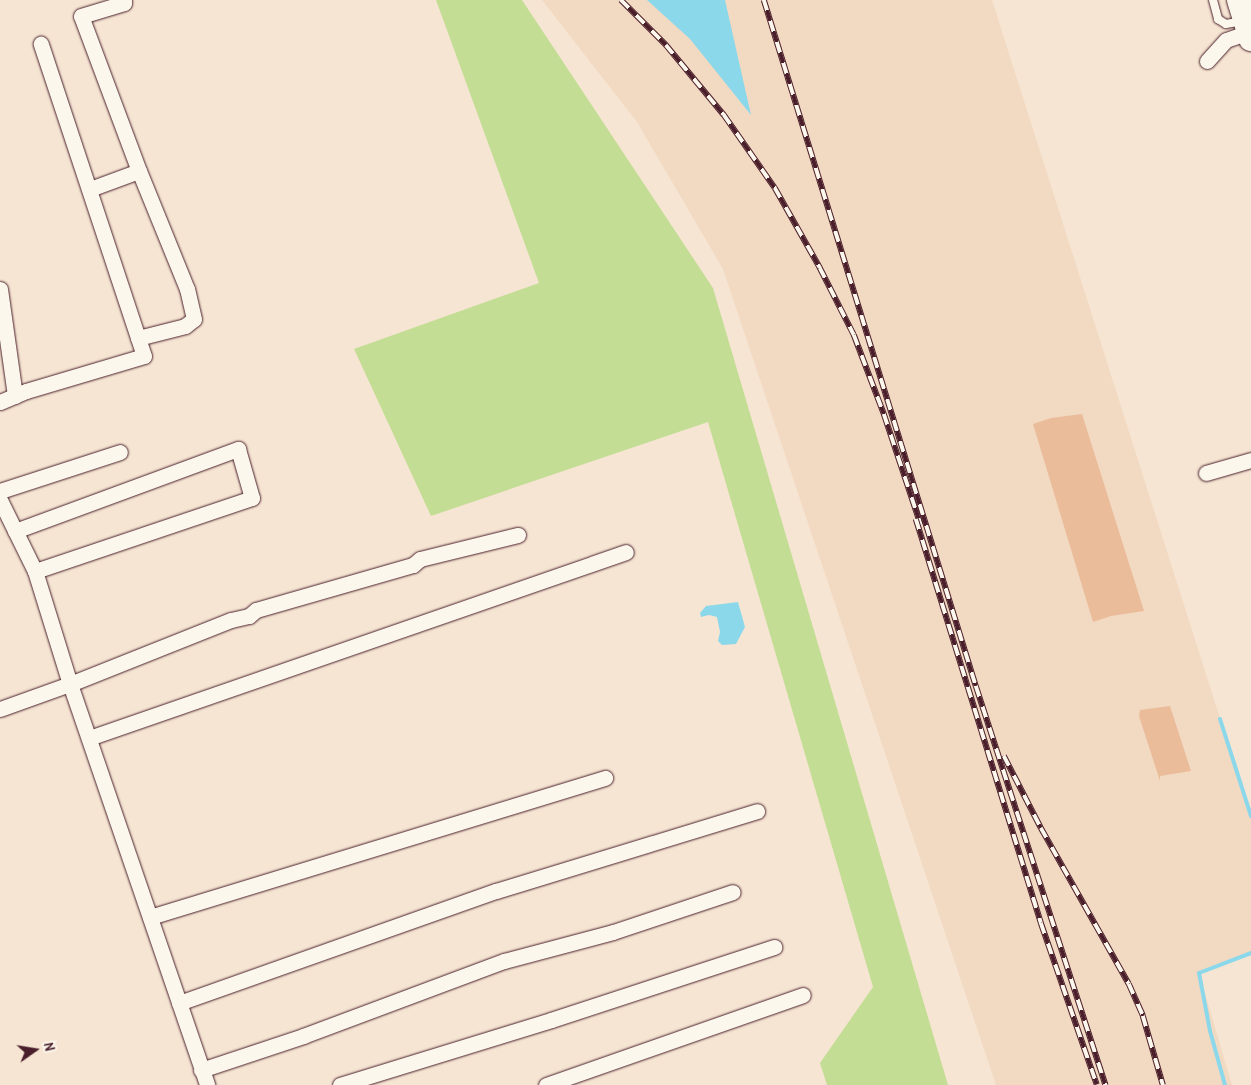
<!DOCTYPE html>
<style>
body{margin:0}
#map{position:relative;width:1251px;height:1085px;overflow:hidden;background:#f6e5d3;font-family:"Patrick Hand",sans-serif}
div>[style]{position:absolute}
.built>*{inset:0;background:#f2d9c2}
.green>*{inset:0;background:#c4dd94}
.water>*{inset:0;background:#8cd8eb}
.stream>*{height:4px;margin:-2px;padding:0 2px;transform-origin:2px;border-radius:2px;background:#8cd8eb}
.building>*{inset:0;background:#eabc9a}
.roads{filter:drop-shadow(0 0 1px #4a1f2b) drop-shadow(0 0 1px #4a1f2b)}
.service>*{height:8px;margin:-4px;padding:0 4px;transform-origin:4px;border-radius:4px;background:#fbf7ec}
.minor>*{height:15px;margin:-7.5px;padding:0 7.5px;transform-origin:7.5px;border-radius:7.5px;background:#fbf7ec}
.primary>*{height:24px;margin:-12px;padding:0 12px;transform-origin:12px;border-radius:12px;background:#fbf7ec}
.rail>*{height:5.5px;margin-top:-2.75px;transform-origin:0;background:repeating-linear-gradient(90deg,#fbf7ec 0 11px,#4a1f2b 0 22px);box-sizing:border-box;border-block:1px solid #4a1f2b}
span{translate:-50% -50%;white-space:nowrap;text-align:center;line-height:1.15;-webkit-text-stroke:5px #fbf7ec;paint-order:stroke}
.north{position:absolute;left:10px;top:1025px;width:50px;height:50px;-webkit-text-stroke:4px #fbf7ec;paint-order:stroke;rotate:77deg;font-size:14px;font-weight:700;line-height:20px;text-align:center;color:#4a1f2b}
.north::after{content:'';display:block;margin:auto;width:18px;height:22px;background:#4a1f2b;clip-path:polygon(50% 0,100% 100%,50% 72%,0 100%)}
</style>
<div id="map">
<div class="built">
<i style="clip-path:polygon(542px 0,992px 0,1251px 816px,1251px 953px,1199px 973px,1232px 1085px,996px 1085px,723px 269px,637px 122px)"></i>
</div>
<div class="green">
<i style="clip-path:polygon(436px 0,522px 0,713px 288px,948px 1085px,827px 1085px,820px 1063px,873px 987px,708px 422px,431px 516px,354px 349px,539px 283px)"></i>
</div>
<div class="water">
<i style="clip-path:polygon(647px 0,725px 0,751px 115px,690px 39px)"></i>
<i style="clip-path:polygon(738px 602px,745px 627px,736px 644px,722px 645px,718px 641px,720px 632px,717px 617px,709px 615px,701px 617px,700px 613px,706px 606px)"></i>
</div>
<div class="stream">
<i style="left:1220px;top:719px;width:102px;rotate:72.3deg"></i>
<i style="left:1225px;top:1085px;width:56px;rotate:-105.5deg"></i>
<i style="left:1210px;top:1031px;width:59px;rotate:-100.7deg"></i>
<i style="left:1199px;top:973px;width:56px;rotate:-21deg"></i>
</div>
<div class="building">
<i style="clip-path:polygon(1082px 414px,1144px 611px,1111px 616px,1093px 622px,1033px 424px,1051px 418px)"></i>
<i style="clip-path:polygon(1170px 706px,1191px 771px,1160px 776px,1160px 781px,1139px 716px,1140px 710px)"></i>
</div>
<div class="roads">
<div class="service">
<i style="left:1213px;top:0;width:20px;rotate:75deg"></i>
<i style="left:1218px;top:19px;width:9px;rotate:32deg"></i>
<i style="left:1226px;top:24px;width:17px;rotate:-10deg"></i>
</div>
<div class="minor">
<i style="left:1207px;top:61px;width:28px;rotate:-48deg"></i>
<i style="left:1226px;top:40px;width:24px;rotate:-19deg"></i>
<i style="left:90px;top:189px;width:52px;rotate:-20.2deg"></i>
<i style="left:139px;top:171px;width:165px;rotate:-110.5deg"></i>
<i style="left:81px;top:16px;width:45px;rotate:-16.8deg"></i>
<i style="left:124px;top:3px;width:3px;rotate:-90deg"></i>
<i style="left:0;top:289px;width:108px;rotate:82deg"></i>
<i style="left:138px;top:338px;width:49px;rotate:-14.3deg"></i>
<i style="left:185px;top:326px;width:11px;rotate:-38deg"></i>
<i style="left:194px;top:319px;width:31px;rotate:-103deg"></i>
<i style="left:187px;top:289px;width:127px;rotate:-112.1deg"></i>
<i style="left:0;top:402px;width:28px;rotate:-23deg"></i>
<i style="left:26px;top:391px;width:123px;rotate:-16.5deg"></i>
<i style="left:144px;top:356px;width:329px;rotate:-108.3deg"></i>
<i style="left:1206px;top:473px;width:47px;rotate:-16.1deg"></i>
<i style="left:0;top:491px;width:126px;rotate:-18deg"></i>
<i style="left:0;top:500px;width:79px;rotate:63.8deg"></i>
<i style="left:35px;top:571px;width:118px;rotate:72.8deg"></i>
<i style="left:70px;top:684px;width:424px;rotate:71.1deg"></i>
<i style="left:15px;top:531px;width:238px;rotate:-20.2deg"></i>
<i style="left:238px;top:449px;width:51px;rotate:74.1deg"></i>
<i style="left:252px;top:498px;width:229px;rotate:161.4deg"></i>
<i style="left:0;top:709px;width:74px;rotate:-19.7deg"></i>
<i style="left:70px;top:684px;width:173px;rotate:-21.7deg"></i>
<i style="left:231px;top:620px;width:18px;rotate:-13deg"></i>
<i style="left:249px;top:616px;width:9px;rotate:-41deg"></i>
<i style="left:256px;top:610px;width:163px;rotate:-16deg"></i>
<i style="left:413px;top:565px;width:9px;rotate:-41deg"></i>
<i style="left:420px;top:559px;width:101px;rotate:-13.8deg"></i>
<i style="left:89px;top:738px;width:568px;rotate:-19.1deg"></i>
<i style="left:150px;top:917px;width:476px;rotate:-17deg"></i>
<i style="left:179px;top:1003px;width:336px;rotate:-19.5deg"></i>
<i style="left:496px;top:891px;width:273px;rotate:-17deg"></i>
<i style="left:201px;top:1070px;width:108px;rotate:-18.4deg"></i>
<i style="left:303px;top:1036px;width:215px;rotate:-20.5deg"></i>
<i style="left:504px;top:961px;width:113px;rotate:-14.9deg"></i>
<i style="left:613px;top:932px;width:126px;rotate:-18.4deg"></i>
<i style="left:340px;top:1085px;width:221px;rotate:-17.1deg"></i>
<i style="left:551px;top:1020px;width:235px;rotate:-18.1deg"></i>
<i style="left:546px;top:1085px;width:272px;rotate:-19.3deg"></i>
</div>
<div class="primary">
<i style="left:1239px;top:0;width:41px;rotate:72.9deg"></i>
</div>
</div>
<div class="rail">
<i style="left:621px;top:0;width:64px;rotate:45deg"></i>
<i style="left:666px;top:45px;width:91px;rotate:50.4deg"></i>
<i style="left:724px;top:115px;width:89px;rotate:55.1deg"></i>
<i style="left:775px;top:188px;width:92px;rotate:60.6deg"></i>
<i style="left:820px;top:268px;width:75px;rotate:63.1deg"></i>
<i style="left:854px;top:335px;width:85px;rotate:69.2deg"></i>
<i style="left:884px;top:414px;width:117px;rotate:71.6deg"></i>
<i style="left:764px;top:0;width:718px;rotate:72.83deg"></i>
<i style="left:976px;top:686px;width:420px;rotate:72deg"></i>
<i style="left:916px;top:519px;width:423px;rotate:72.8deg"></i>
<i style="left:1041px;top:923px;width:171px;rotate:70.9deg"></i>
<i style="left:1004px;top:756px;width:81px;rotate:62.8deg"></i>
<i style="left:1041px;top:828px;width:179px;rotate:60.6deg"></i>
<i style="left:1129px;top:984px;width:35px;rotate:66deg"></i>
<i style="left:1143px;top:1016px;width:72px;rotate:73.8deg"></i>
</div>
<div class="north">N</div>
</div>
